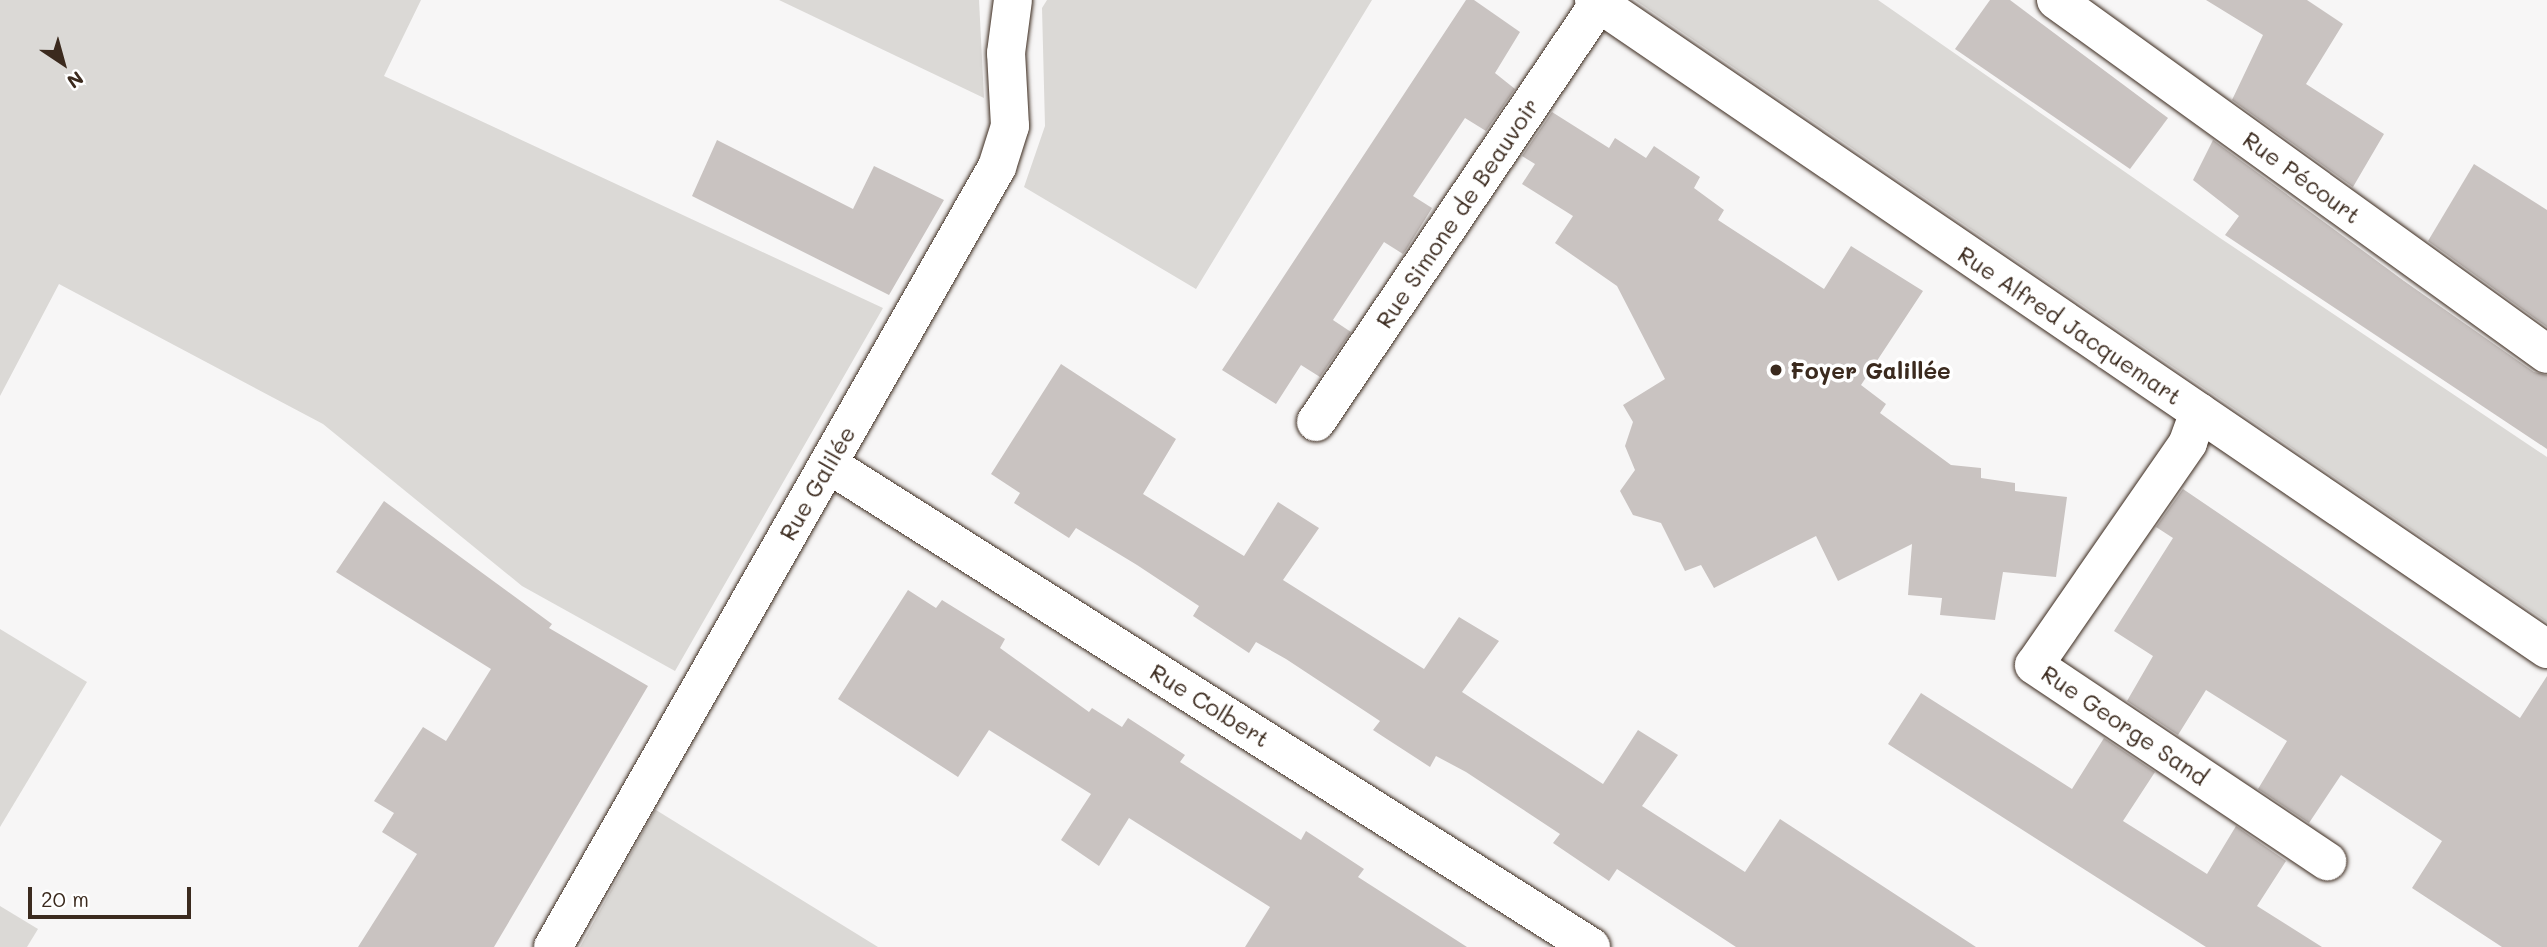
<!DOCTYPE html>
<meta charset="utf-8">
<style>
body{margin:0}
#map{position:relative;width:2547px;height:947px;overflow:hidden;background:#f7f6f6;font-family:Mali,sans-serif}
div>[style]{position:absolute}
.green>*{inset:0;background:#dbd9d6}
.building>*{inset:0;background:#c9c3c1}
.roads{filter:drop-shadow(0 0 2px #3b2a1e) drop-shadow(0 0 2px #3b2a1e)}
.street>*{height:38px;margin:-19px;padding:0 19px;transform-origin:19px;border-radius:19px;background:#fff}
.dots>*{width:19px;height:19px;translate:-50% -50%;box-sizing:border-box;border:4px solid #fff;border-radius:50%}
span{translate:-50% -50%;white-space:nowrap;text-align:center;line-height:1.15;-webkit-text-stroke:7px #fff;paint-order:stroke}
.street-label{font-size:23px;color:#3b2a1e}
.poi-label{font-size:23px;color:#3b2a1e;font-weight:700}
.left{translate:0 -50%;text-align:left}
.north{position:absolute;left:28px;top:28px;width:70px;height:70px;-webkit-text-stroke:5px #fff;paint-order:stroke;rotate:144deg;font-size:19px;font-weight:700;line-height:28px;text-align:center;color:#3b2a1e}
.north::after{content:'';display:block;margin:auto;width:24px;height:32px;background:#3b2a1e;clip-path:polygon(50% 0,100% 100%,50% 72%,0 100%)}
.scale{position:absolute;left:28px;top:887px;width:163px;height:32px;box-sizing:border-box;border:4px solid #3b2a1e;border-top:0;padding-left:9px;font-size:21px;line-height:24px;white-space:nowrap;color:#3b2a1e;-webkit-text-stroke:5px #fff;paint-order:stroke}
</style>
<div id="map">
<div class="green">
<i style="clip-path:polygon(0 0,421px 0,384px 76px,883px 308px,675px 671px,522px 586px,323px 424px,59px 284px,0 396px)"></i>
<i style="clip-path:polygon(779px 0,979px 0,984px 98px)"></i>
<i style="clip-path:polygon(1047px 0,1372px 0,1196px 289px,1024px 187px,1045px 126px,1042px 8px)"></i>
<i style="clip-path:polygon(1635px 0,1878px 0,2220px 238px,2547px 457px,2547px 622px)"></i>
<i style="clip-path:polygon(0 629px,87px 682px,0 827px)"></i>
<i style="clip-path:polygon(655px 810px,656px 810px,878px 947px,580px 947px)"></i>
<i style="clip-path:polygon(0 906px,38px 929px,27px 947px,0 947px)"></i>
</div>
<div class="building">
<i style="clip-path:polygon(1466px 0,1474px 0,1520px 32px,1495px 73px,1515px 89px,1486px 131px,1465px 118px,1413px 196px,1432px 208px,1406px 250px,1403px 254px,1384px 242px,1333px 320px,1351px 332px,1320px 377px,1301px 365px,1276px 404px,1222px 370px)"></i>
<i style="clip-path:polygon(1990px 0,2010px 0,2168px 118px,2130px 169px,1955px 49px)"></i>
<i style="clip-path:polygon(2206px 0,2307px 0,2343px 24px,2306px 84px,2384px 134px,2353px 187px,2232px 100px,2263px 35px)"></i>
<i style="clip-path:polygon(1552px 112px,1609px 148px,1615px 138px,1646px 158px,1654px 146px,1700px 177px,1694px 188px,1724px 210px,1718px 220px,1824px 289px,1851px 246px,1923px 291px,1861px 385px,1886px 404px,1880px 413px,1951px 465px,1981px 468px,1981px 478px,2015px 483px,2015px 491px,2067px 497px,2056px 577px,2003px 572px,1995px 620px,1940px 615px,1942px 598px,1908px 595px,1912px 544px,1838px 581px,1816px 536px,1714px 588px,1701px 565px,1685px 571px,1661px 523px,1633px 515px,1620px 491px,1635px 470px,1625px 446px,1633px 422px,1623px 405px,1665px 379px,1617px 286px,1555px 243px,1573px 216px,1522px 184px,1535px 164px,1522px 156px)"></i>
<i style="clip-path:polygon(717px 140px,853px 209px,874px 166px,944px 200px,889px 295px,692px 196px)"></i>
<i style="clip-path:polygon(2213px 140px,2404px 281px,2534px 372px,2547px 375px,2547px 449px,2225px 235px,2239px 216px,2193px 180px)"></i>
<i style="clip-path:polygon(2474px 164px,2547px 210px,2547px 327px,2428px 241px)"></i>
<i style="clip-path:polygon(1061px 364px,1176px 439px,1143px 494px,1244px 556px,1278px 502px,1319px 528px,1283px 580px,1424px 669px,1459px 617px,1499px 641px,1462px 692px,1603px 784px,1638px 730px,1678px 755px,1642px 806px,1745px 872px,1780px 819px,1976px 947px,1736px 947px,1617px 869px,1609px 881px,1553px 843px,1560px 834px,1466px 772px,1436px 756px,1430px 767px,1373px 730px,1380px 721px,1286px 659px,1256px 642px,1249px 653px,1193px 616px,1199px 606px,1137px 565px,1076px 528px,1069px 538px,1014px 503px,1020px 493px,991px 474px)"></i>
<i style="clip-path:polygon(2183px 489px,2520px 718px,2547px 676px,2547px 947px,2502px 947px,2412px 888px,2442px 841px,2341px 775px,2309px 823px,2258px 789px,2287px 741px,2206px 690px,2178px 735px,2127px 701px,2153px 656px,2114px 631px,2173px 538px,2156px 527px)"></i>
<i style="clip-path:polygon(384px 501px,552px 624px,549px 628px,648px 686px,494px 947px,358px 947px,417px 854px,382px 832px,394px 813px,374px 801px,423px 727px,446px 741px,491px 669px,336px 572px)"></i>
<i style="clip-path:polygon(908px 590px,936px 608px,942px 600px,1005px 639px,1000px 648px,1089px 712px,1092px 708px,1122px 727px,1128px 718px,1185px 755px,1180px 762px,1301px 840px,1306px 831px,1364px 869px,1358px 877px,1467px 947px,1245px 947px,1270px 907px,1129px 818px,1099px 866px,1061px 840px,1091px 794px,989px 730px,958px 777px,838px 699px)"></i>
<i style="clip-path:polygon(1921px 693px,2072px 789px,2104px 738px,2155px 772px,2123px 821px,2207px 874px,2236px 826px,2286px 861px,2257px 906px,2322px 947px,2206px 947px,1888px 744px)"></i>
</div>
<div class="roads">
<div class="street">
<i style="left:1594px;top:0;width:1153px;rotate:34.26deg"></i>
<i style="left:2056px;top:0;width:605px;rotate:35.79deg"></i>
<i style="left:2199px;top:412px;width:33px;rotate:110deg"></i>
<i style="left:2188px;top:443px;width:270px;rotate:124.7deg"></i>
<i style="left:2034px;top:665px;width:353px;rotate:33.8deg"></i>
<i style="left:1316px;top:422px;width:506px;rotate:-55.96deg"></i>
<i style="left:828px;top:464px;width:903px;rotate:32.33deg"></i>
<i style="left:553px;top:947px;width:898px;rotate:-60.35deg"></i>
<i style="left:997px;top:167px;width:43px;rotate:-72.4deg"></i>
<i style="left:1010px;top:126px;width:73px;rotate:-93.1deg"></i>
<i style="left:1006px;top:53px;width:53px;rotate:-82.5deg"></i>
</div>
</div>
<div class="dots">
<i style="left:1776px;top:370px;background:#3b2a1e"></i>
</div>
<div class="street-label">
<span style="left:2302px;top:177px;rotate:36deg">Rue Pécourt</span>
<span style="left:1457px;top:213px;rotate:-56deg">Rue Simone de Beauvoir</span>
<span style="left:2070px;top:325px;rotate:34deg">Rue Alfred Jacquemart</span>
<span style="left:817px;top:483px;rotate:-60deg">Rue Galilée</span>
<span style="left:1210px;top:705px;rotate:32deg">Rue Colbert</span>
<span style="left:2125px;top:725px;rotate:34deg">Rue George Sand</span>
</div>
<div class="poi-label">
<span class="left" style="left:1790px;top:370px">Foyer Galillée</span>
</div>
<div class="north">N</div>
<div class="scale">20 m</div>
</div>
